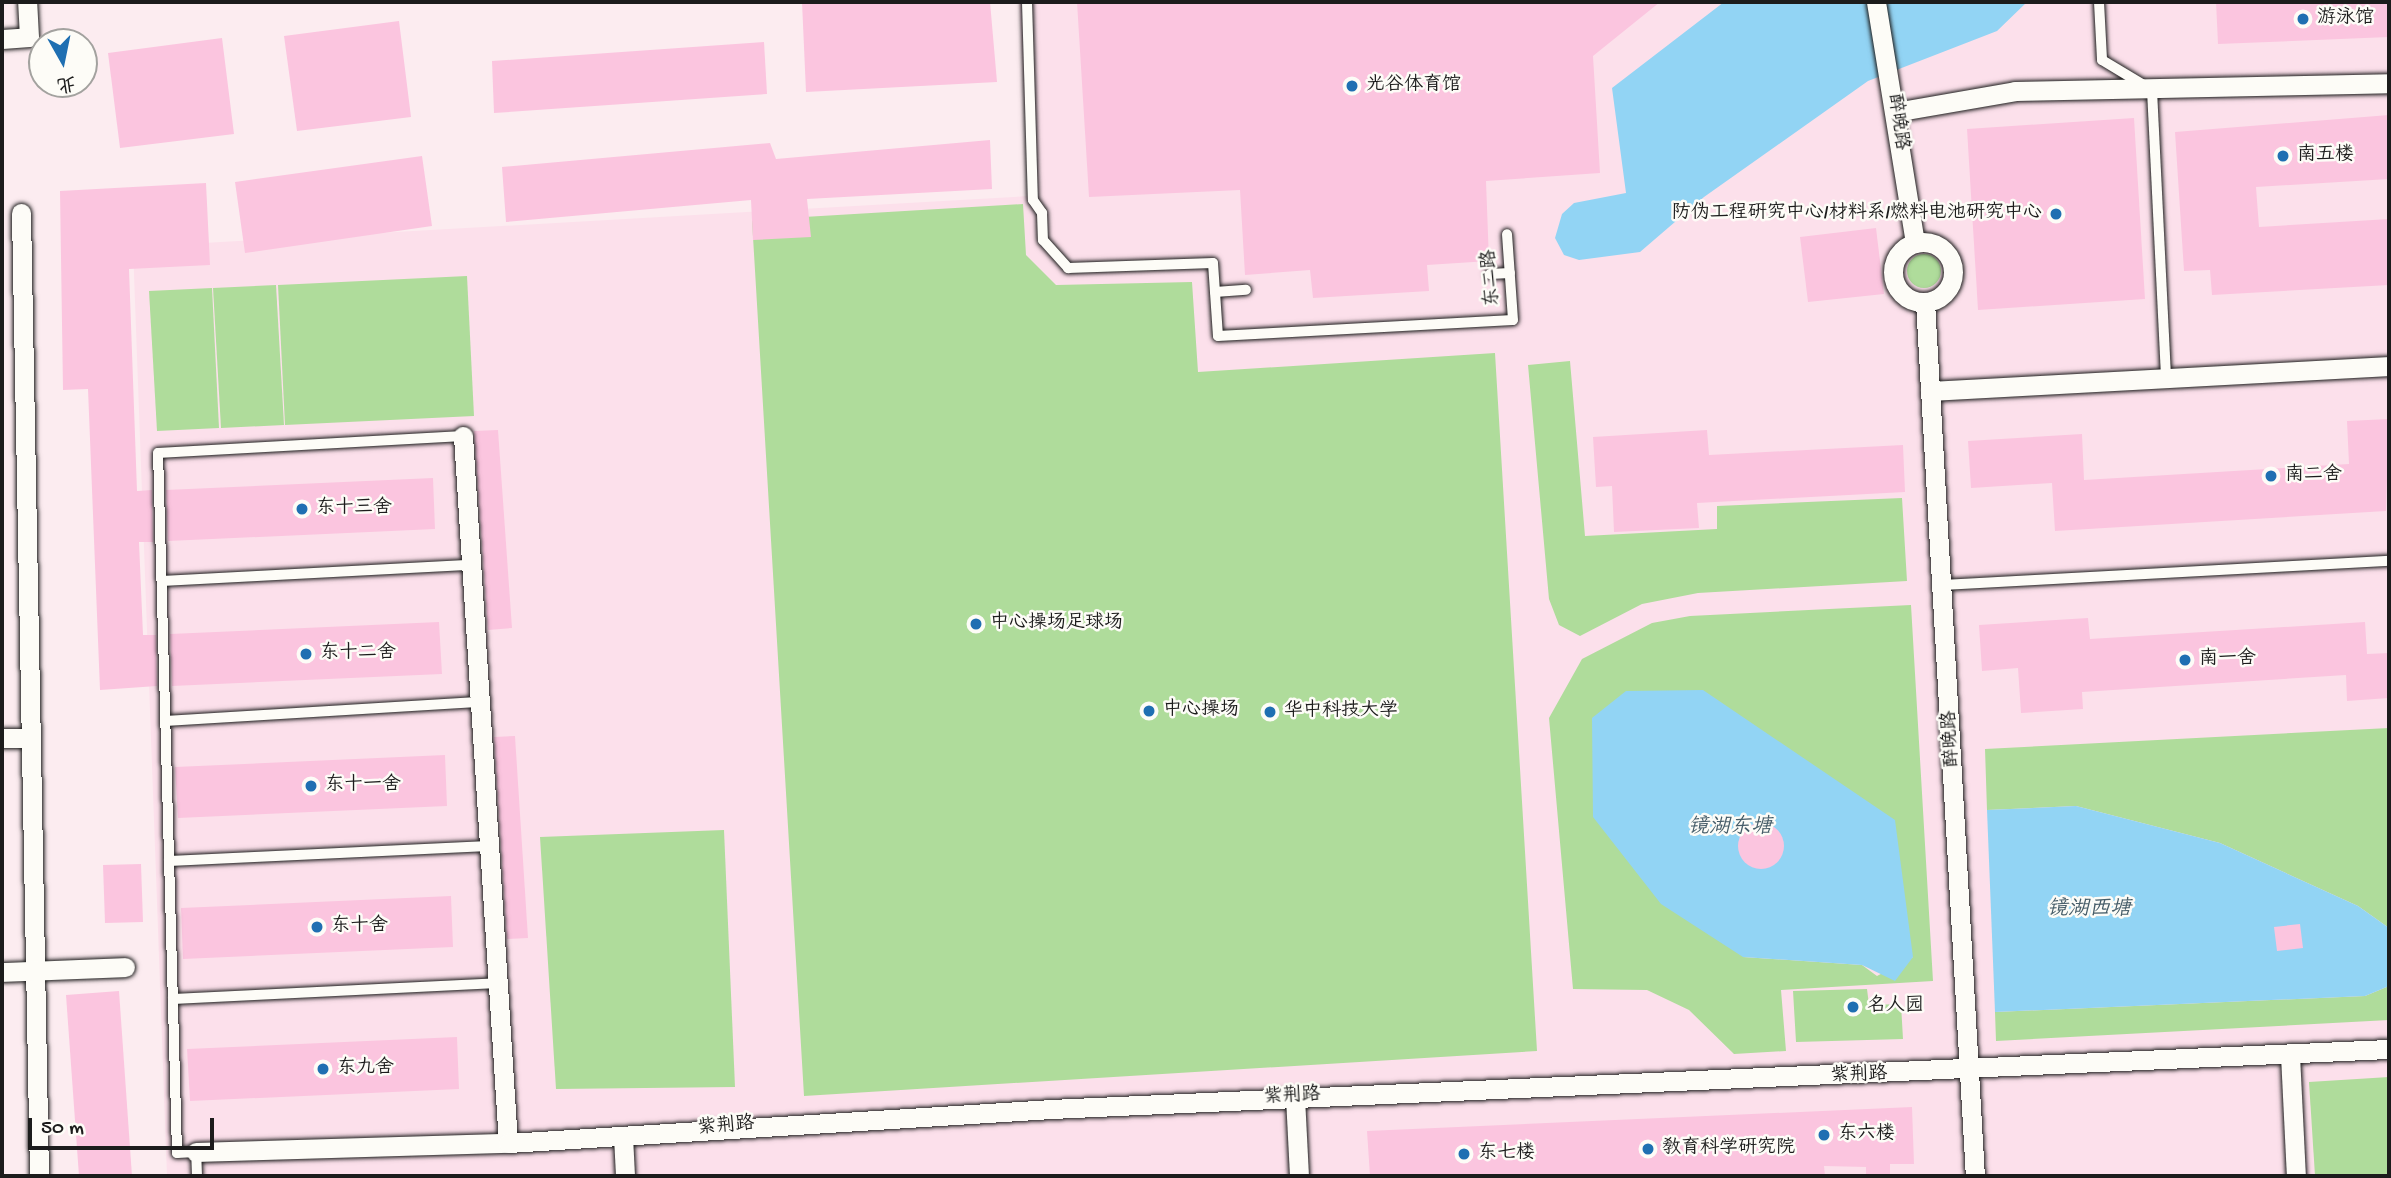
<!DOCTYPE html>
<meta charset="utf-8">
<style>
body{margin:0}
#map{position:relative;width:2391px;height:1178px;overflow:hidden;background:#fcecf0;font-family:"Gochi Hand","LXGW WenKai TC",sans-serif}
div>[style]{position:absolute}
.built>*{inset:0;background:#fce0eb}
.green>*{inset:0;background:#afdc9b}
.round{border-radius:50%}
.water>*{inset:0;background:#92d4f4}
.building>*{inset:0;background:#fbc5df}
.roads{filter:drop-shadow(0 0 2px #1c1c1c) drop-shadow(0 0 2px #1c1c1c)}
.lane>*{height:10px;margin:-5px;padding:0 5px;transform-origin:5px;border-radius:5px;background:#fdfcf7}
.street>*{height:19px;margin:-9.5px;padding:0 9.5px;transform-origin:9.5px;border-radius:9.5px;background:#fdfcf7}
.street>.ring{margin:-9.5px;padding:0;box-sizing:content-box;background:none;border:19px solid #fdfcf7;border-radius:50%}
.dots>*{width:19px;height:19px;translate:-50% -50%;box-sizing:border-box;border:4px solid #fdfcf7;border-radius:50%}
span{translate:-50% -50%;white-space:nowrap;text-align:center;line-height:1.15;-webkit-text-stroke:5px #fdfcf7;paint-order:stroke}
.poi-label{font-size:19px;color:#1c1c1c}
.left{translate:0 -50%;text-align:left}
.right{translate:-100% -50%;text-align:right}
.street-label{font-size:19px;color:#1c1c1c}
.water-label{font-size:21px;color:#455c68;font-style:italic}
.frame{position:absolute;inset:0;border:4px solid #1c1c1c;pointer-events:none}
.north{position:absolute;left:28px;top:28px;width:70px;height:70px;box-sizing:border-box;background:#fdfcf7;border:2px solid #a3a29f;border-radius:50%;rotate:171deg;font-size:19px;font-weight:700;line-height:28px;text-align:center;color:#1c1c1c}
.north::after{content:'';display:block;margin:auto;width:24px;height:32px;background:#1f6fb2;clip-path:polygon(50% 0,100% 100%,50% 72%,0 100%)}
.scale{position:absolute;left:28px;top:1118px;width:186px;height:32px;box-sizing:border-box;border:4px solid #1c1c1c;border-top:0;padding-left:9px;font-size:21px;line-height:24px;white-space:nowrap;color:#1c1c1c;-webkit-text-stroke:5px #fdfcf7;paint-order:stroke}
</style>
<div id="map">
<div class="built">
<i style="clip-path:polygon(1019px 2px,2389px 2px,2389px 1176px,167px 1176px,133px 247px,1029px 196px)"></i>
</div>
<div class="green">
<i style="clip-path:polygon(1023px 204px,1026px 255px,1056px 285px,1192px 282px,1198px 372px,1495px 353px,1537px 1051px,804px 1096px,752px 220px)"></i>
<i class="round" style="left:1907px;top:254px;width:34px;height:34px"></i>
<i style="clip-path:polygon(467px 276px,474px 416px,285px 425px,278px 285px)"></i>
<i style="clip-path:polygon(276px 285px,284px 425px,221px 428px,213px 288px)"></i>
<i style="clip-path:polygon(212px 288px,219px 428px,157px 431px,149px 291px)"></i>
<i style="clip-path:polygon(1570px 361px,1585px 536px,1717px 529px,1717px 506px,1902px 498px,1907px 581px,1698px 593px,1642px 604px,1580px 636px,1559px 625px,1549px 599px,1528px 365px)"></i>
<i style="clip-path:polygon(evenodd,1911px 605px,1933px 981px,1781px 990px,1786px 1051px,1734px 1054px,1689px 1010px,1647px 990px,1573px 989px,1549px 718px,1582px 659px,1652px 623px,1690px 616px,1911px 605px,1743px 957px,1913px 957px,1877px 976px,1862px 965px,1743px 957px)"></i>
<i style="clip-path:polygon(2389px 728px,2389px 928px,2358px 906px,2220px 843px,2076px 806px,1987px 810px,1985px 749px)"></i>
<i style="clip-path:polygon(724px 830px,735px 1087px,556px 1089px,540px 837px)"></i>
<i style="clip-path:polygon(2389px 986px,2389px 1020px,1996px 1041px,1995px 1012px,2365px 996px)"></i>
<i style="clip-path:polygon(1867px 989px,1869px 1005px,1901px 1004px,1903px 1039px,1796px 1042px,1793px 991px)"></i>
<i style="clip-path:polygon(2389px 1077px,2389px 1176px,2315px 1176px,2309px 1082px)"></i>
</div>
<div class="water">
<i style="clip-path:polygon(1724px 2px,2027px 2px,1997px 31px,1868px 81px,1704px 197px,1640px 252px,1579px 260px,1564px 255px,1555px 238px,1562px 214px,1574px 203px,1626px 193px,1612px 88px)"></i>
<i style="clip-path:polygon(1703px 690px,1895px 820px,1913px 957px,1895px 981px,1862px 965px,1743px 957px,1661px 904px,1593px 817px,1592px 718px,1626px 691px)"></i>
<i style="clip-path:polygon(2076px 806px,2220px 843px,2358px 906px,2389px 928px,2389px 986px,2365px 996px,1995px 1012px,1987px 810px)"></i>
</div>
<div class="building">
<i style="clip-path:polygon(802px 2px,990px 2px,997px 82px,806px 92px)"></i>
<i style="clip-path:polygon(1077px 2px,1660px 2px,1593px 56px,1600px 173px,1486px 181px,1489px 261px,1427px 265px,1429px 291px,1313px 298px,1310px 270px,1245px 275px,1240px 190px,1089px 197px)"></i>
<i style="clip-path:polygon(2216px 2px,2389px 2px,2389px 37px,2218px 44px)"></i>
<i style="clip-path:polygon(399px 21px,411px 117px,297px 131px,284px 36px)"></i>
<i style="clip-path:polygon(222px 38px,234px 134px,120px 148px,108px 53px)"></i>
<i style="clip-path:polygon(764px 42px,767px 94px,494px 113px,492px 61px)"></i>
<i style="clip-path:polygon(2389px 115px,2389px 179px,2256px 187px,2259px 227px,2389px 219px,2389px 285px,2212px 295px,2210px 270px,2184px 271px,2175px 132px)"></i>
<i style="clip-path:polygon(2134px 118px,2145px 299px,1978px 310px,1967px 129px)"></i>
<i style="clip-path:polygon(990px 140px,992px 189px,807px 199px,811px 237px,753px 240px,751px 200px,506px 222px,502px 167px,770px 143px,776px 159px)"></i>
<i style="clip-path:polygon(422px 156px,432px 226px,245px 253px,235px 182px)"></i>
<i style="clip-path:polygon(206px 183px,210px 265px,129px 269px,137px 491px,152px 490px,153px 542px,139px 542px,143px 635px,156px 635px,157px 686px,100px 690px,88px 389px,63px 390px,60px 191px)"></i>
<i style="clip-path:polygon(1876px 228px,1884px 294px,1808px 302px,1800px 237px)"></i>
<i style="clip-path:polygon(2389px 419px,2386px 511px,2055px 531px,2052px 483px,1971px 488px,1968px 441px,2082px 434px,2084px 480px,2349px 464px,2347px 421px)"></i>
<i style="clip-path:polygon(498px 430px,512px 628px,488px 630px,474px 431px)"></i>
<i style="clip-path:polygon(1707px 430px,1709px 455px,1903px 445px,1905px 492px,1697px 503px,1699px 528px,1614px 532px,1612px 486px,1596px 487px,1593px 437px)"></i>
<i style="clip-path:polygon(433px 478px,435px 529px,168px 541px,166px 490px)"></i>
<i style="clip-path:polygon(2088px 618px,2090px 639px,2365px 622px,2367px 654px,2389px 653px,2389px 698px,2347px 701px,2346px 675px,2082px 692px,2083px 709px,2021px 713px,2018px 668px,1982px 671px,1979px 625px)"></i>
<i style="clip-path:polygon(439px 622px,442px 674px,172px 686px,170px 634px)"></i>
<i style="clip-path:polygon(515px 736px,528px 938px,507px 939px,494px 737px)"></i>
<i style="clip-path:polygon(445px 755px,447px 806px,178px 818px,175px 767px)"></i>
<i class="round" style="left:1738px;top:823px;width:46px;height:46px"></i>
<i style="clip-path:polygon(141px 864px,143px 922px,105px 923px,103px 865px)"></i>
<i style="clip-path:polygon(451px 896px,453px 947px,183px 959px,181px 908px)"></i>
<i style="clip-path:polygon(2300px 924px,2303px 948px,2277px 951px,2274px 927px)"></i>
<i style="clip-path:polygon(119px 991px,132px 1176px,79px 1176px,66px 995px)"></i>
<i style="clip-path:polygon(457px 1037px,459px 1089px,190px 1101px,187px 1049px)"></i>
<i style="clip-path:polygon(1912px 1107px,1914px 1164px,1890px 1164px,1890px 1176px,1866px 1176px,1866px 1167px,1824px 1166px,1825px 1176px,1370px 1176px,1367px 1131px)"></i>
</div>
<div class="roads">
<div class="lane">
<i style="left:1027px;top:2px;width:198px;rotate:88.3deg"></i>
<i style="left:1033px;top:200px;width:16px;rotate:55deg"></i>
<i style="left:1042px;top:213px;width:27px;rotate:88deg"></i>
<i style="left:1043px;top:240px;width:38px;rotate:48deg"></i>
<i style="left:1068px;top:268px;width:145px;rotate:-2deg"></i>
<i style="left:1213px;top:263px;width:73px;rotate:86.1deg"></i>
<i style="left:1218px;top:336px;width:295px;rotate:-3.1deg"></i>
<i style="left:1513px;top:320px;width:86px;rotate:-94deg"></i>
<i style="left:2099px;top:2px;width:58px;rotate:87deg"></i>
<i style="left:2102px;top:60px;width:58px;rotate:31deg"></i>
<i style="left:2152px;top:90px;width:288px;rotate:87.2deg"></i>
<i style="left:1490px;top:274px;width:20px;rotate:-3deg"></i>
<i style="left:1215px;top:292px;width:31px;rotate:-4deg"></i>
<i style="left:162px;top:581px;width:309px;rotate:-3deg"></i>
<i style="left:1943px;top:585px;width:447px;rotate:-3.1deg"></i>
<i style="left:166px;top:721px;width:315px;rotate:-3.5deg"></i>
<i style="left:169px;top:861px;width:320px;rotate:-2.7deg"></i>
<i style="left:173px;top:999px;width:325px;rotate:-2.8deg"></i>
<i style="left:197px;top:1176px;width:24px;rotate:-92deg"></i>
<i style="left:196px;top:1152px;width:19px;rotate:177deg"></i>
<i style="left:177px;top:1153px;width:700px;rotate:-91.55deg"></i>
<i style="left:158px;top:453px;width:305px;rotate:-3.2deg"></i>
</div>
<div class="street">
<i style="left:1876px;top:2px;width:244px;rotate:80.8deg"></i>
<i style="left:2px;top:39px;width:27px;rotate:-4deg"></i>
<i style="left:29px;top:37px;width:35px;rotate:-93deg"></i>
<i style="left:1895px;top:112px;width:122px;rotate:-9.9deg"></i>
<i style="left:2015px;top:91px;width:374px;rotate:-1.2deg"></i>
<i style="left:21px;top:213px;width:963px;rotate:88.93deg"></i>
<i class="ring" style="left:1893px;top:242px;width:41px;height:41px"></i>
<i style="left:1925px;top:302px;width:875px;rotate:86.73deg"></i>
<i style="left:1930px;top:391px;width:460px;rotate:-3.1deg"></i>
<i style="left:463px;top:436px;width:708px;rotate:86.36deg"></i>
<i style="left:2px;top:738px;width:28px"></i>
<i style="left:2px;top:972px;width:123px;rotate:-2.3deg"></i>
<i style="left:2290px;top:1055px;width:121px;rotate:87.2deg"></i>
<i style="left:1295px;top:1097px;width:79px;rotate:87.1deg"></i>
<i style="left:623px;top:1136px;width:40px;rotate:87.1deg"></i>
<i style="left:196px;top:1152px;width:312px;rotate:-1.7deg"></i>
<i style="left:508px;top:1143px;width:544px;rotate:-3.58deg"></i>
<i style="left:1051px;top:1109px;width:1339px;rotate:-2.57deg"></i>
</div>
</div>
<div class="dots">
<i style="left:2303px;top:19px;background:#1f6fb2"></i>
<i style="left:1352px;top:86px;background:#1f6fb2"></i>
<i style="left:2283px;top:156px;background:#1f6fb2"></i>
<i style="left:2056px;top:214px;background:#1f6fb2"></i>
<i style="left:2271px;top:476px;background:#1f6fb2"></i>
<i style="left:302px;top:509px;background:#1f6fb2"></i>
<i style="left:976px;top:624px;background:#1f6fb2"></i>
<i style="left:306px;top:654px;background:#1f6fb2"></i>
<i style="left:2185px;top:660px;background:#1f6fb2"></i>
<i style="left:1149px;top:711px;background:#1f6fb2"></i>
<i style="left:1270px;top:712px;background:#1f6fb2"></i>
<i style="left:311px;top:786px;background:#1f6fb2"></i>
<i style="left:317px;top:927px;background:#1f6fb2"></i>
<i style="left:1853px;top:1007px;background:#1f6fb2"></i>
<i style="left:323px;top:1069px;background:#1f6fb2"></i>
<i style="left:1824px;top:1135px;background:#1f6fb2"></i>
<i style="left:1648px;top:1149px;background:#1f6fb2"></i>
<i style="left:1464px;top:1154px;background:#1f6fb2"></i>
</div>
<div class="poi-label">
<span class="left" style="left:2317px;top:19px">游泳馆</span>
<span class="left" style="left:1366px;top:86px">光谷体育馆</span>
<span class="left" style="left:2297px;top:156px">南五楼</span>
<span class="right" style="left:2042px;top:214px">防伪工程研究中心/材料系/燃料电池研究中心</span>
<span class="left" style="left:2285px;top:476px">南二舍</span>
<span class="left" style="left:316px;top:509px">东十三舍</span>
<span class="left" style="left:990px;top:624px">中心操场足球场</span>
<span class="left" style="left:320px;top:654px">东十二舍</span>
<span class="left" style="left:2199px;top:660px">南一舍</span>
<span class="left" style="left:1163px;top:711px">中心操场</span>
<span class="left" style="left:1284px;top:712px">华中科技大学</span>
<span class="left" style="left:325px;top:786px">东十一舍</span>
<span class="left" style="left:331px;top:927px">东十舍</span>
<span class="left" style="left:1867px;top:1007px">名人园</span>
<span class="left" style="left:337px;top:1069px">东九舍</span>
<span class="left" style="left:1838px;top:1135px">东六楼</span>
<span class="left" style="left:1662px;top:1149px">教育科学研究院</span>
<span class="left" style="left:1478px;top:1154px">东七楼</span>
</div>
<div class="street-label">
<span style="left:1897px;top:122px;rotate:82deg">醉晚路</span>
<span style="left:1492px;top:278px;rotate:-94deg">东二路</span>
<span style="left:1952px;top:739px;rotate:-93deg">醉晚路</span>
<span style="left:1859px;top:1076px;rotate:-2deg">紫荆路</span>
<span style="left:1292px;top:1097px;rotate:-3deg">紫荆路</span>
<span style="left:726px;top:1127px;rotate:-5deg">紫荆路</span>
</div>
<div class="water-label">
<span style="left:1730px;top:829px">镜湖东塘</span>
<span style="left:2089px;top:911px">镜湖西塘</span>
</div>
<div class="frame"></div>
<div class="north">北</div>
<div class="scale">50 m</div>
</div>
